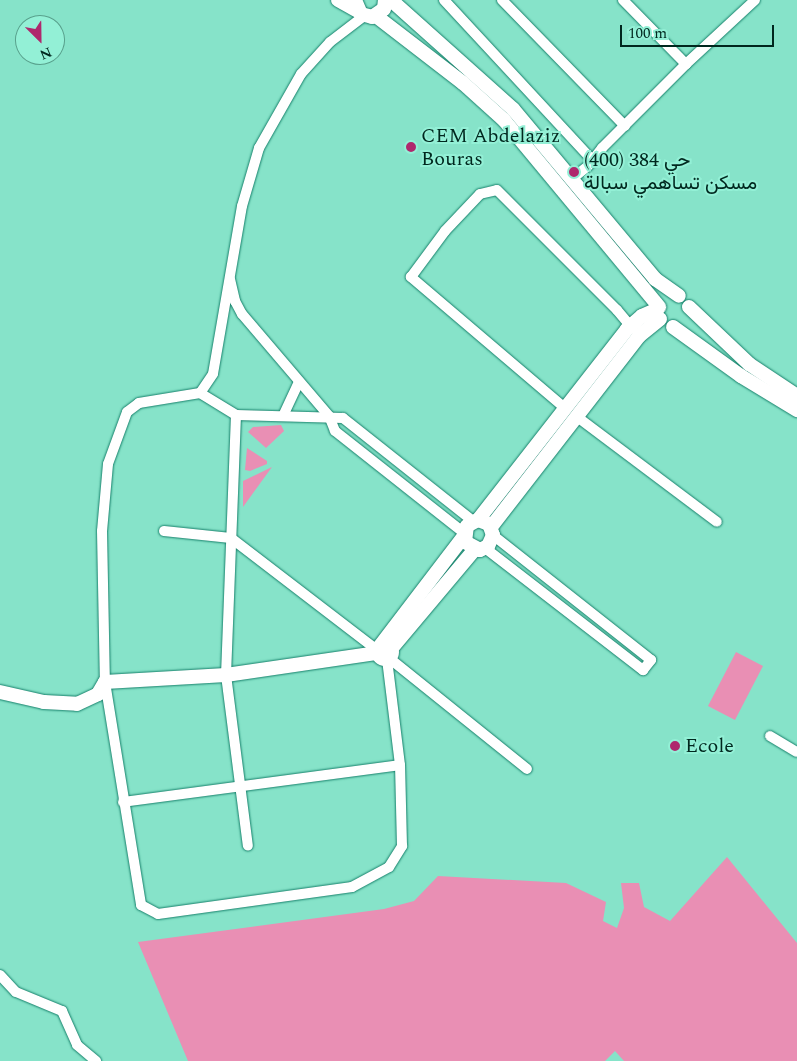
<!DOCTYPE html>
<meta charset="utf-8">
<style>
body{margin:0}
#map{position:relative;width:797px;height:1061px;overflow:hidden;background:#86e3c9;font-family:Spectral,Vazirmatn,serif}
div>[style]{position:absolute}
.green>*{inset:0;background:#e98fb4}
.roads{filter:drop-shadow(0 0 1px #17816b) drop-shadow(0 0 1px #17816b)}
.minor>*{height:10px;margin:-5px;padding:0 5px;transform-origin:5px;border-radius:5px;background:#fff}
.tertiary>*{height:14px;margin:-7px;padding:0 7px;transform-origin:7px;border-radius:7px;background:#fff}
.tertiary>.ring{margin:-7px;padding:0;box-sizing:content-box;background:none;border:14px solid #fff;border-radius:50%}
.dots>*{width:14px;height:14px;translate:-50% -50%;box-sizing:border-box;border:2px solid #93f0d6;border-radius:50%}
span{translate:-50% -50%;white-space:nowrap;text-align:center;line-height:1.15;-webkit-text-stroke:4px #93f0d6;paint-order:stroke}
.poi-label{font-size:20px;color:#00271e}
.left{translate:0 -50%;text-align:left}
.north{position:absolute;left:15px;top:15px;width:50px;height:50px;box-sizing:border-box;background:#93f0d6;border:1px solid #58a08c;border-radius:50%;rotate:157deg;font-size:14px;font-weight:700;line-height:20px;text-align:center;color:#00271e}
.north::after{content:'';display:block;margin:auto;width:18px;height:22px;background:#af286d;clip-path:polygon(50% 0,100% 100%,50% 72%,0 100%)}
.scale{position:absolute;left:620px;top:25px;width:154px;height:22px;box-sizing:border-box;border:2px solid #00271e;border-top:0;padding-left:6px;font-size:15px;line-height:18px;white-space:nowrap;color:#00271e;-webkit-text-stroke:4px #93f0d6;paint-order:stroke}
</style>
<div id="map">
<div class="green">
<i style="clip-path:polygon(281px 425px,284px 431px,266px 448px,248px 432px,253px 427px)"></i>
<i style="clip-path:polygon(247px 448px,267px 461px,267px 464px,250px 471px,245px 470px)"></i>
<i style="clip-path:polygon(272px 467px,243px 507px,243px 481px)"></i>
<i style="clip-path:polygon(736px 652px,763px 666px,735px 720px,708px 706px)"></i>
<i style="clip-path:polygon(727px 857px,797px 943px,797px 1061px,624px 1061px,615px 1051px,605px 1061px,188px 1061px,138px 942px,384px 909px,414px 901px,438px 876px,566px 883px,606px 902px,603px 921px,617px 928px,624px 908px,621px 883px,639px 883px,644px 907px,670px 921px)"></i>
</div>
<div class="roads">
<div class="minor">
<i style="left:444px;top:0;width:218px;rotate:47.2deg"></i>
<i style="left:502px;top:0;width:176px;rotate:45.7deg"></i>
<i style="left:623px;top:0;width:90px;rotate:45.5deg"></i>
<i style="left:364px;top:16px;width:43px;rotate:142.6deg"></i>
<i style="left:330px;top:42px;width:43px;rotate:132.2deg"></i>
<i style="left:301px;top:74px;width:85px;rotate:119.6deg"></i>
<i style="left:259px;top:148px;width:60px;rotate:106.3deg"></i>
<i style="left:242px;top:206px;width:170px;rotate:99.8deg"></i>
<i style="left:213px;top:374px;width:23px;rotate:124deg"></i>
<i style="left:200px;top:393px;width:62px;rotate:170.7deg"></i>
<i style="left:139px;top:403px;width:15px;rotate:143deg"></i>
<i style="left:127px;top:412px;width:55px;rotate:110.1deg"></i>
<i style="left:108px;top:464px;width:67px;rotate:95.1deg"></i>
<i style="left:102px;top:531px;width:151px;rotate:88.9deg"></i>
<i style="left:105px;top:682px;width:226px;rotate:80.8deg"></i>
<i style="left:141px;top:905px;width:19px;rotate:28deg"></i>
<i style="left:158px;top:914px;width:196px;rotate:-7.9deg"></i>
<i style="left:352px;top:887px;width:42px;rotate:-28.4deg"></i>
<i style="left:389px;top:867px;width:25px;rotate:-58deg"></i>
<i style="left:402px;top:846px;width:81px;rotate:-91.4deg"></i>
<i style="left:400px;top:765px;width:107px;rotate:-97deg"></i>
<i style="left:573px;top:178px;width:19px;rotate:-39deg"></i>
<i style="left:588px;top:166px;width:23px;rotate:-52deg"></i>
<i style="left:602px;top:148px;width:119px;rotate:-45deg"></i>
<i style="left:686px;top:64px;width:94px;rotate:-42.8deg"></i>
<i style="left:230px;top:279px;width:23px;rotate:77deg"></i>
<i style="left:235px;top:301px;width:15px;rotate:62deg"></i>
<i style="left:242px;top:314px;width:134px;rotate:49.5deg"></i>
<i style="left:329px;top:416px;width:16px;rotate:68deg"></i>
<i style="left:335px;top:431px;width:164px;rotate:38.3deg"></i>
<i style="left:200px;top:393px;width:42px;rotate:31.4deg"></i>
<i style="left:236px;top:415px;width:107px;rotate:1.6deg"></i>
<i style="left:343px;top:418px;width:166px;rotate:38.4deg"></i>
<i style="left:566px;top:409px;width:204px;rotate:-139.6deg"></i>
<i style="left:411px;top:277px;width:57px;rotate:-53.5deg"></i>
<i style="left:445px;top:231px;width:51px;rotate:-46.6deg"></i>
<i style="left:480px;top:194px;width:17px;rotate:-13deg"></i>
<i style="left:497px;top:190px;width:170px;rotate:45deg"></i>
<i style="left:617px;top:310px;width:16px;rotate:50deg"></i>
<i style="left:627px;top:322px;width:7px;rotate:90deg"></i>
<i style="left:236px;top:415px;width:260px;rotate:92.2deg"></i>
<i style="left:226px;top:675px;width:172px;rotate:82.7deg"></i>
<i style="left:283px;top:416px;width:38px;rotate:-65deg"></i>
<i style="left:576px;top:416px;width:176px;rotate:36.9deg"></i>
<i style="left:164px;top:531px;width:67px;rotate:6deg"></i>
<i style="left:231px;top:538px;width:184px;rotate:37.5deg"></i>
<i style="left:485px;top:548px;width:200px;rotate:37.7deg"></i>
<i style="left:643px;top:670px;width:13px;rotate:-51deg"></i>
<i style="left:651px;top:660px;width:201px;rotate:-141.7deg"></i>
<i style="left:389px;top:658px;width:177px;rotate:38.8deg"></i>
<i style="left:770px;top:736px;width:31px;rotate:31deg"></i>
<i style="left:123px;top:802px;width:279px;rotate:-7.6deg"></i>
<i style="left:0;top:975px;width:23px;rotate:47deg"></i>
<i style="left:16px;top:992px;width:50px;rotate:22.4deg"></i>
<i style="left:62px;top:1011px;width:37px;rotate:66deg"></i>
<i style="left:77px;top:1045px;width:25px;rotate:40deg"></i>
</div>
<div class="tertiary">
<i style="left:338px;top:0;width:23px;rotate:29deg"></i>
<i style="left:355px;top:0;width:15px;rotate:67deg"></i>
<i style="left:361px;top:14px;width:11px;rotate:15deg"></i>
<i style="left:372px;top:17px;width:14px;rotate:-34deg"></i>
<i style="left:384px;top:9px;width:9px;rotate:-84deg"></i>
<i style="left:391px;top:0;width:164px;rotate:41.8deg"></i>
<i style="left:513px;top:109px;width:222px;rotate:50.1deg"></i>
<i style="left:655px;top:279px;width:29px;rotate:35deg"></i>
<i style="left:376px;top:16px;width:110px;rotate:37.6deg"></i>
<i style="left:463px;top:83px;width:55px;rotate:42.1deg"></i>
<i style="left:504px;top:120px;width:243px;rotate:50.3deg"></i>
<i style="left:689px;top:307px;width:83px;rotate:43.5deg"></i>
<i style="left:749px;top:364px;width:58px;rotate:33.7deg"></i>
<i style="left:673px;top:327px;width:84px;rotate:35.8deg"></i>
<i style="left:741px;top:376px;width:66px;rotate:31.3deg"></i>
<i style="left:478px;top:520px;width:12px;rotate:20deg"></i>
<i style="left:489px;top:524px;width:12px;rotate:70deg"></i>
<i style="left:493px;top:535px;width:12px;rotate:114deg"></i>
<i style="left:488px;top:546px;width:9px;rotate:153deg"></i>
<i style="left:480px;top:550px;width:17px;rotate:-152deg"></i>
<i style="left:465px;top:542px;width:16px;rotate:-83deg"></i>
<i style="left:467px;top:526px;width:13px;rotate:-29deg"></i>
<i style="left:478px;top:520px;width:242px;rotate:-52deg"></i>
<i style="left:627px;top:329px;width:20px;rotate:-41deg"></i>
<i style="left:642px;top:316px;width:17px;rotate:-24deg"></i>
<i style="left:491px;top:527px;width:242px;rotate:-52.2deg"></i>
<i style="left:639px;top:336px;width:27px;rotate:-39deg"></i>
<i class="ring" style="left:378px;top:645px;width:0;height:0"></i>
<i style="left:380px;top:646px;width:138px;rotate:-52.6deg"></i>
<i style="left:391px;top:649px;width:131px;rotate:-50deg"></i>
<i style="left:0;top:692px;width:45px;rotate:12.8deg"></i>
<i style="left:44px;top:702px;width:33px;rotate:3deg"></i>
<i style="left:77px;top:704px;width:23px;rotate:-25deg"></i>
<i style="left:98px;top:694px;width:14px;rotate:-60deg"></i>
<i style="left:105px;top:682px;width:121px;rotate:-3.3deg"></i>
<i style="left:226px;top:675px;width:153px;rotate:-8.3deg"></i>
</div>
</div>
<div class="dots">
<i style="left:411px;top:147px;background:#af286d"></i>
<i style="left:574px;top:172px;background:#af286d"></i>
<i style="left:675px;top:746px;background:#af286d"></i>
</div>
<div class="poi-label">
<span class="left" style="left:421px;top:148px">CEM Abdelaziz<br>Bouras</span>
<span class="left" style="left:584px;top:172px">حي 384 (400)<br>مسكن تساهمي سبالة</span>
<span class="left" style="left:685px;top:746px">Ecole</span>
</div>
<div class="north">N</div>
<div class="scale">100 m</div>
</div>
